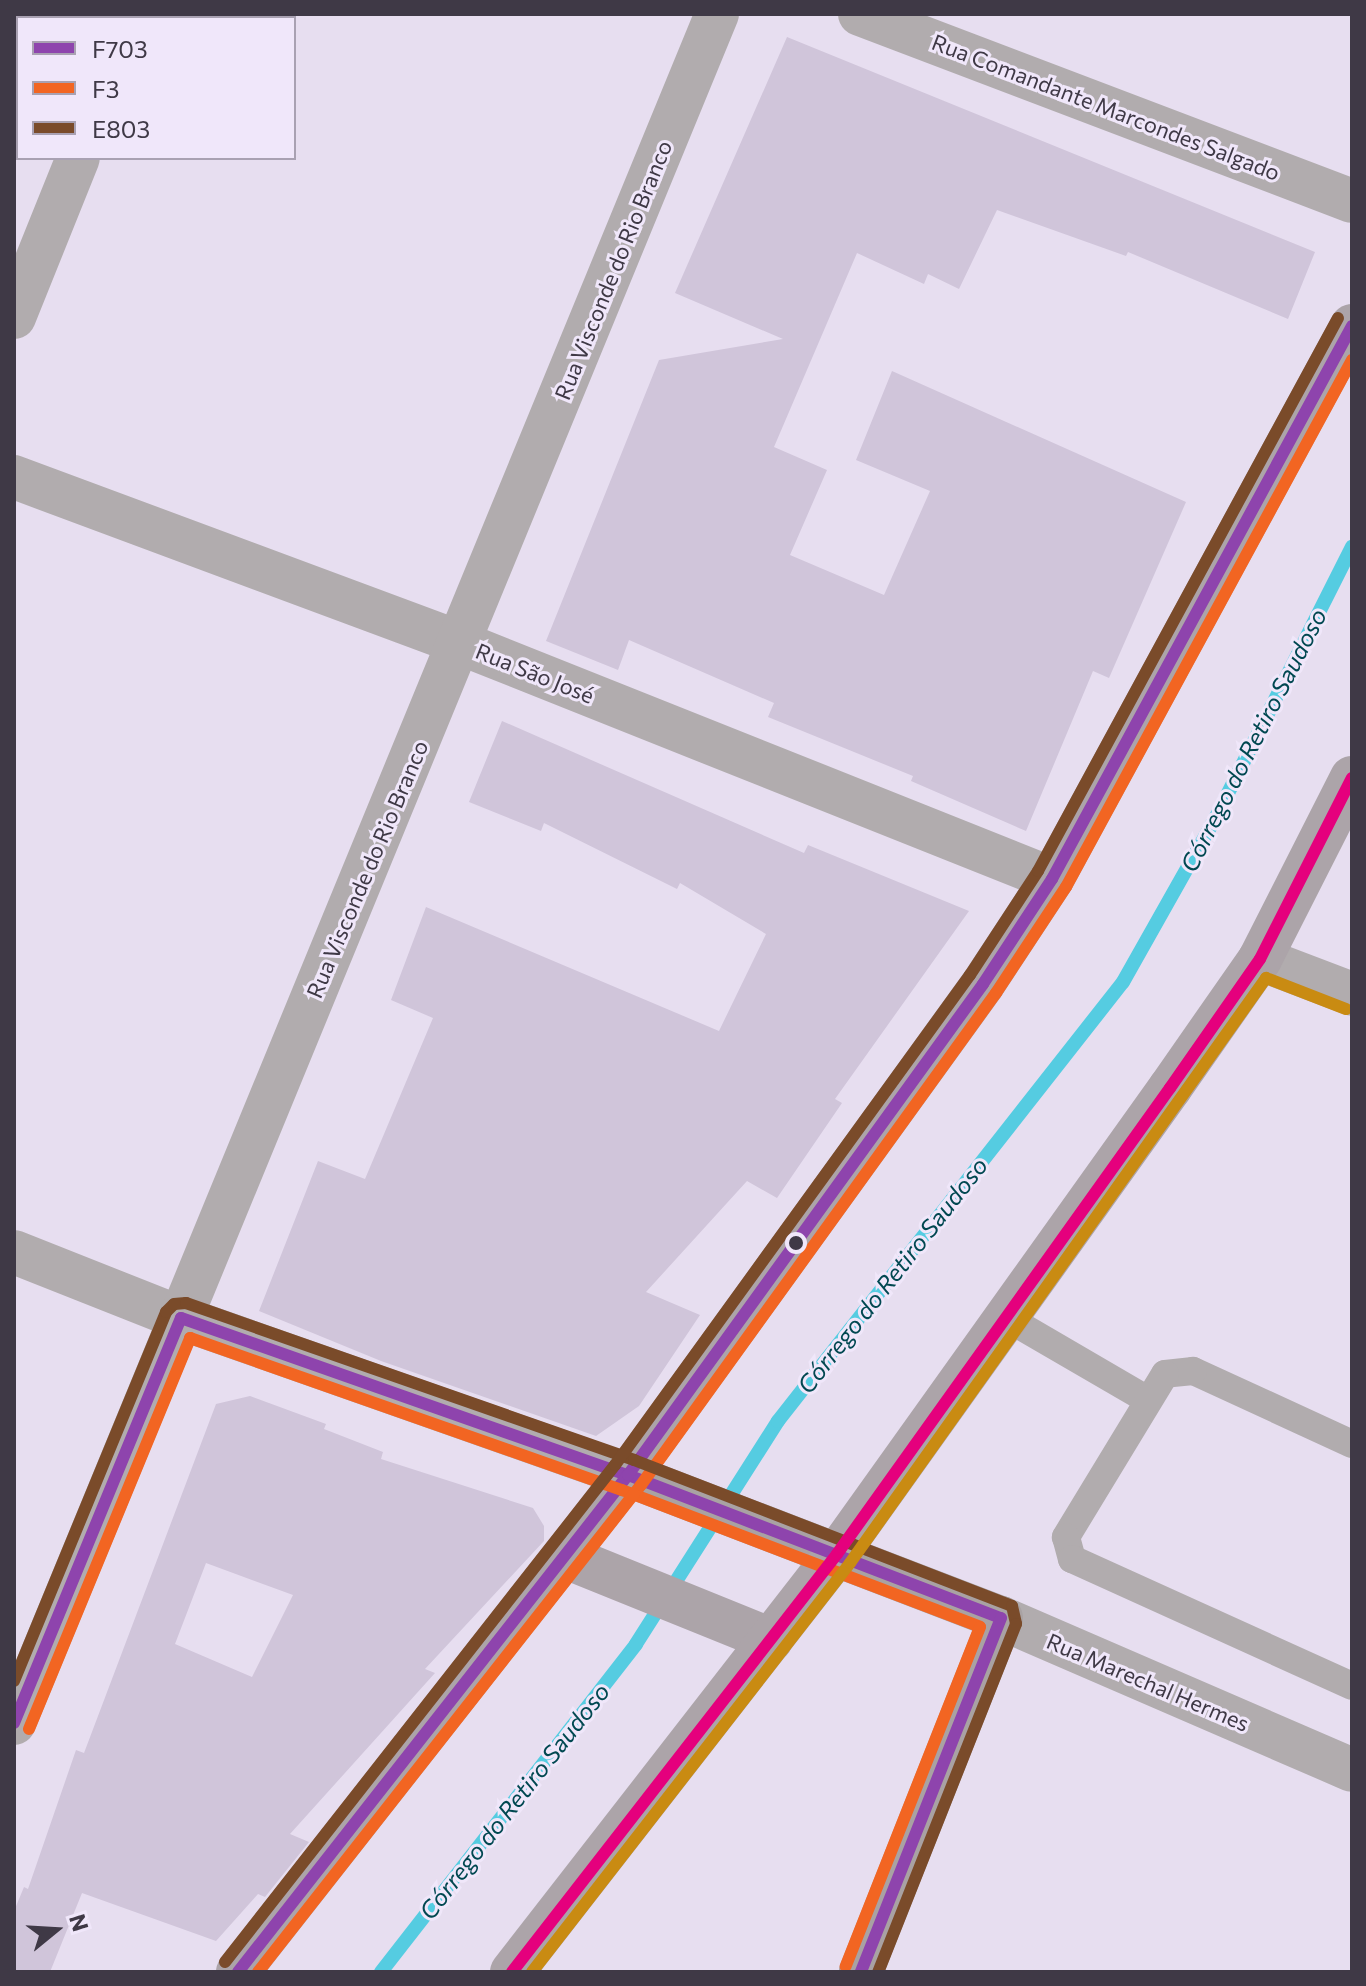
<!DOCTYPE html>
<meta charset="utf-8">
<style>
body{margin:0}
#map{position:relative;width:1366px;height:1986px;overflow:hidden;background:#e7def0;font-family:Commissioner,sans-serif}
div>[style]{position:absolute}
.stream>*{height:14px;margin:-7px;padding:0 7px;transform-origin:7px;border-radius:7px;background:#55cce1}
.building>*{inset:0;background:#d0c5da}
.lane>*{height:28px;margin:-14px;padding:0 14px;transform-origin:14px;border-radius:14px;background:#b1acae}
.street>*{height:44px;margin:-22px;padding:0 22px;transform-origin:22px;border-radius:22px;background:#b1acae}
.secondary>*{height:44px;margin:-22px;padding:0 22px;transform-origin:22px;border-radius:22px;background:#a9a2a3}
.primary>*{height:44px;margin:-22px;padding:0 22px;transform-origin:22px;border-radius:22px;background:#aca4a9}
.bus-1>*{height:12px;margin:-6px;padding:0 6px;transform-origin:6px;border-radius:6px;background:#8e44ad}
.bus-2>*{height:12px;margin:-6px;padding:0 6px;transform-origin:6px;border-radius:6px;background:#f26522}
.bus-3>*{height:12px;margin:-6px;padding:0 6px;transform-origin:6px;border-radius:6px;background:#7a4b2a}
.bus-4>*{height:12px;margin:-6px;padding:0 6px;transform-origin:6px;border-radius:6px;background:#e5007d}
.bus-5>*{height:12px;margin:-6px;padding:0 6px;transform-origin:6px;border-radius:6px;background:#c98b12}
.dots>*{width:22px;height:22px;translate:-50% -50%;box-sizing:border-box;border:4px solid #f0e7fa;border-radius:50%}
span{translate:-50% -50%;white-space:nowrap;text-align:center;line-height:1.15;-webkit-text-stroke:6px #f0e7fa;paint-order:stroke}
.street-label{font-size:22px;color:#3f3946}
.water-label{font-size:24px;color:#014851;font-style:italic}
.frame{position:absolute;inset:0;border:16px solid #3f3946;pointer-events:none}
.legend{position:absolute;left:16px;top:16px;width:280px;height:144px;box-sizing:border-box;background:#f0e7fa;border:2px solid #a9a1b2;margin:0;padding:10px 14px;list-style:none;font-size:24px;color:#3f3946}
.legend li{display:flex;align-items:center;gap:16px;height:40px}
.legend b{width:40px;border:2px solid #a9a1b2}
.north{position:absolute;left:16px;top:1890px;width:80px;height:80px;-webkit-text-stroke:6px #f0e7fa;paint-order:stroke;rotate:72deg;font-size:22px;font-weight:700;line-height:32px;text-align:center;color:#3f3946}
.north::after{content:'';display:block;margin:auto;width:28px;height:36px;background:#3f3946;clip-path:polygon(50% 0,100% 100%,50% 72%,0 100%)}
</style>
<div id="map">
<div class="stream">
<i style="left:381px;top:1972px;width:415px;rotate:-52.1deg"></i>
<i style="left:636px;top:1644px;width:264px;rotate:-57.5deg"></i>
<i style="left:778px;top:1421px;width:558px;rotate:-51.84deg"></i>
<i style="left:1123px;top:982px;width:187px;rotate:-60.6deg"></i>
<i style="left:1215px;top:819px;width:305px;rotate:-63.3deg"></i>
</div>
<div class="building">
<i style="clip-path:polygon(787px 37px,1315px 252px,1288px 319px,1128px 252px,1126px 256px,997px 210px,959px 289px,928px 274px,924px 284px,857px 253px,774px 447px,827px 470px,790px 555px,884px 595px,930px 491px,856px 460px,892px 371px,1186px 502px,1109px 678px,1093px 671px,1026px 831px,911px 781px,913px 776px,768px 717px,774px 703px,629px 640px,618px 670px,546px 641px,659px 360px,783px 339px,675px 293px)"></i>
<i style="clip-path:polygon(502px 721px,804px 853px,808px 845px,969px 911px,835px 1099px,842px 1103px,777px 1198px,747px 1181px,646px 1292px,700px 1315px,639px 1406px,596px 1436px,381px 1361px,259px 1311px,318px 1161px,365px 1179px,433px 1018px,391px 1000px,426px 907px,719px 1031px,766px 934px,680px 883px,677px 889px,544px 823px,541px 831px,469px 802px)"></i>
<i style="clip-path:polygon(evenodd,250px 1396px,326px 1424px,324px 1429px,383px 1452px,381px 1459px,533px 1508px,544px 1526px,544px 1541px,425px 1669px,435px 1673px,290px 1834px,309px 1842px,265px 1897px,258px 1894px,216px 1941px,82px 1893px,50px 1972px,14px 1972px,14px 1911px,24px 1887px,28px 1889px,76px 1750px,84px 1753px,216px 1404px,250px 1396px,206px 1563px,293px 1595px,252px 1677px,175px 1644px,206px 1563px)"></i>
</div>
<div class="lane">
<i style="left:1007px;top:1318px;width:161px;rotate:30.2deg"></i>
<i style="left:1352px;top:1444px;width:175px;rotate:-155.3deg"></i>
<i style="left:1193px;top:1371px;width:28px;rotate:174deg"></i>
<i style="left:1165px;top:1374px;width:191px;rotate:121.3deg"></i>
<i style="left:1066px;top:1537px;width:23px;rotate:75deg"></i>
<i style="left:1072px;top:1559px;width:307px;rotate:24.4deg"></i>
</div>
<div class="street">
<i style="left:860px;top:14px;width:526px;rotate:20.81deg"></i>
<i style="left:134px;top:18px;width:4px;rotate:-76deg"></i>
<i style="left:14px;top:317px;width:171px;rotate:-68.1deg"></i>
<i style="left:14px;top:477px;width:476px;rotate:20.4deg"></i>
<i style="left:460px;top:643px;width:637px;rotate:21.73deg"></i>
<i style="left:1260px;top:959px;width:98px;rotate:20.8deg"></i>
<i style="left:14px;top:1252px;width:180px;rotate:21.6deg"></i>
<i style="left:181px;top:1318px;width:474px;rotate:19.4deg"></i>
<i style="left:1001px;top:1618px;width:382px;rotate:23.4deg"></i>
<i style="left:14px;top:1723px;width:1848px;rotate:-67.64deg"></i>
</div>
<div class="secondary">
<i style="left:628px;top:1475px;width:399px;rotate:21deg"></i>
<i style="left:1001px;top:1618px;width:381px;rotate:111.6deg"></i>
</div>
<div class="primary">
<i style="left:566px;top:1557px;width:221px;rotate:22deg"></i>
<i style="left:238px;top:1972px;width:632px;rotate:-51.88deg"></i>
<i style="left:628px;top:1475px;width:606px;rotate:-54.13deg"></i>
<i style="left:983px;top:984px;width:126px;rotate:-56.7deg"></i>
<i style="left:1052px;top:879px;width:629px;rotate:-61.52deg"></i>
<i style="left:512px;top:1972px;width:529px;rotate:-52.13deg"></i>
<i style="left:837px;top:1554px;width:573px;rotate:-54.45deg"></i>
<i style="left:1170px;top:1088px;width:157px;rotate:-55.1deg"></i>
<i style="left:1260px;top:959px;width:203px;rotate:-63.1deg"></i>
</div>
<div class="bus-1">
<i style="left:14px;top:1723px;width:438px;rotate:-67.6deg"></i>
<i style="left:181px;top:1318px;width:474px;rotate:19.4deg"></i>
<i style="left:628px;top:1475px;width:399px;rotate:21deg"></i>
<i style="left:1001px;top:1618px;width:381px;rotate:111.6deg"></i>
<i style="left:238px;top:1972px;width:632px;rotate:-51.88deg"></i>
<i style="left:628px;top:1475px;width:606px;rotate:-54.13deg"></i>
<i style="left:983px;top:984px;width:126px;rotate:-56.7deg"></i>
<i style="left:1052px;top:879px;width:629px;rotate:-61.52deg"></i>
</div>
<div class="bus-2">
<i style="left:29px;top:1729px;width:423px;rotate:-67.6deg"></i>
<i style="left:190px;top:1338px;width:458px;rotate:19.4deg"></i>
<i style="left:622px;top:1490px;width:383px;rotate:20.9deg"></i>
<i style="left:980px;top:1627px;width:365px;rotate:111.6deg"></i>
<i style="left:258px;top:1972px;width:620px;rotate:-51.82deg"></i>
<i style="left:641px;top:1485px;width:607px;rotate:-54.19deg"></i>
<i style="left:996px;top:993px;width:127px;rotate:-56.6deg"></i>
<i style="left:1066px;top:887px;width:600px;rotate:-61.51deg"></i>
</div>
<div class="bus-3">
<i style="left:14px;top:1681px;width:399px;rotate:-67.6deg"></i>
<i style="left:166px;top:1312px;width:11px;rotate:-45deg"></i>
<i style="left:174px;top:1304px;width:12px;rotate:-5deg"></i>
<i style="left:186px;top:1303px;width:475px;rotate:19.3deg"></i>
<i style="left:634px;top:1460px;width:405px;rotate:21.1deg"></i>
<i style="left:1012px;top:1606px;width:18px;rotate:77deg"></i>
<i style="left:1016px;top:1624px;width:374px;rotate:111.6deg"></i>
<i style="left:225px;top:1962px;width:632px;rotate:-51.88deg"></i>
<i style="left:615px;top:1465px;width:605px;rotate:-54.08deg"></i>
<i style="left:970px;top:975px;width:124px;rotate:-56.8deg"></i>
<i style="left:1038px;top:871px;width:629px;rotate:-61.52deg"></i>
</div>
<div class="bus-4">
<i style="left:512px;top:1972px;width:529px;rotate:-52.13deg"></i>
<i style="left:837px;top:1554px;width:573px;rotate:-54.45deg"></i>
<i style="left:1170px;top:1088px;width:157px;rotate:-55.1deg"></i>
<i style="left:1260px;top:959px;width:203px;rotate:-63.1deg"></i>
</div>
<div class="bus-5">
<i style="left:532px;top:1972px;width:518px;rotate:-52.13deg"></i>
<i style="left:850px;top:1563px;width:718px;rotate:-54.58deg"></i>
<i style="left:1266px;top:978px;width:86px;rotate:21.2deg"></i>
</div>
<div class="dots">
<i style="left:796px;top:1243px;background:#3f3946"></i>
</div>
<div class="street-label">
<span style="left:1106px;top:107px;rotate:21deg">Rua Comandante Marcondes Salgado</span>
<span style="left:613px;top:270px;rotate:-68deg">Rua Visconde do Rio Branco</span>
<span style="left:535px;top:673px;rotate:22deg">Rua São José</span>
<span style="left:367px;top:869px;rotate:-67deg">Rua Visconde do Rio Branco</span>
<span style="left:1148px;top:1682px;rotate:23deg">Rua Marechal Hermes</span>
</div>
<div class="water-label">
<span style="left:1253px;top:740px;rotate:-63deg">Córrego do Retiro Saudoso</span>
<span style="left:892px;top:1275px;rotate:-52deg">Córrego do Retiro Saudoso</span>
<span style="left:514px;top:1801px;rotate:-52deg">Córrego do Retiro Saudoso</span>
</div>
<div class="frame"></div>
<ul class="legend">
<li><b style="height:10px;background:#8e44ad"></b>F703</li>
<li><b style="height:10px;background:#f26522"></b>F3</li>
<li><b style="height:10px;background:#7a4b2a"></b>E803</li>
</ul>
<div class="north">N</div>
</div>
